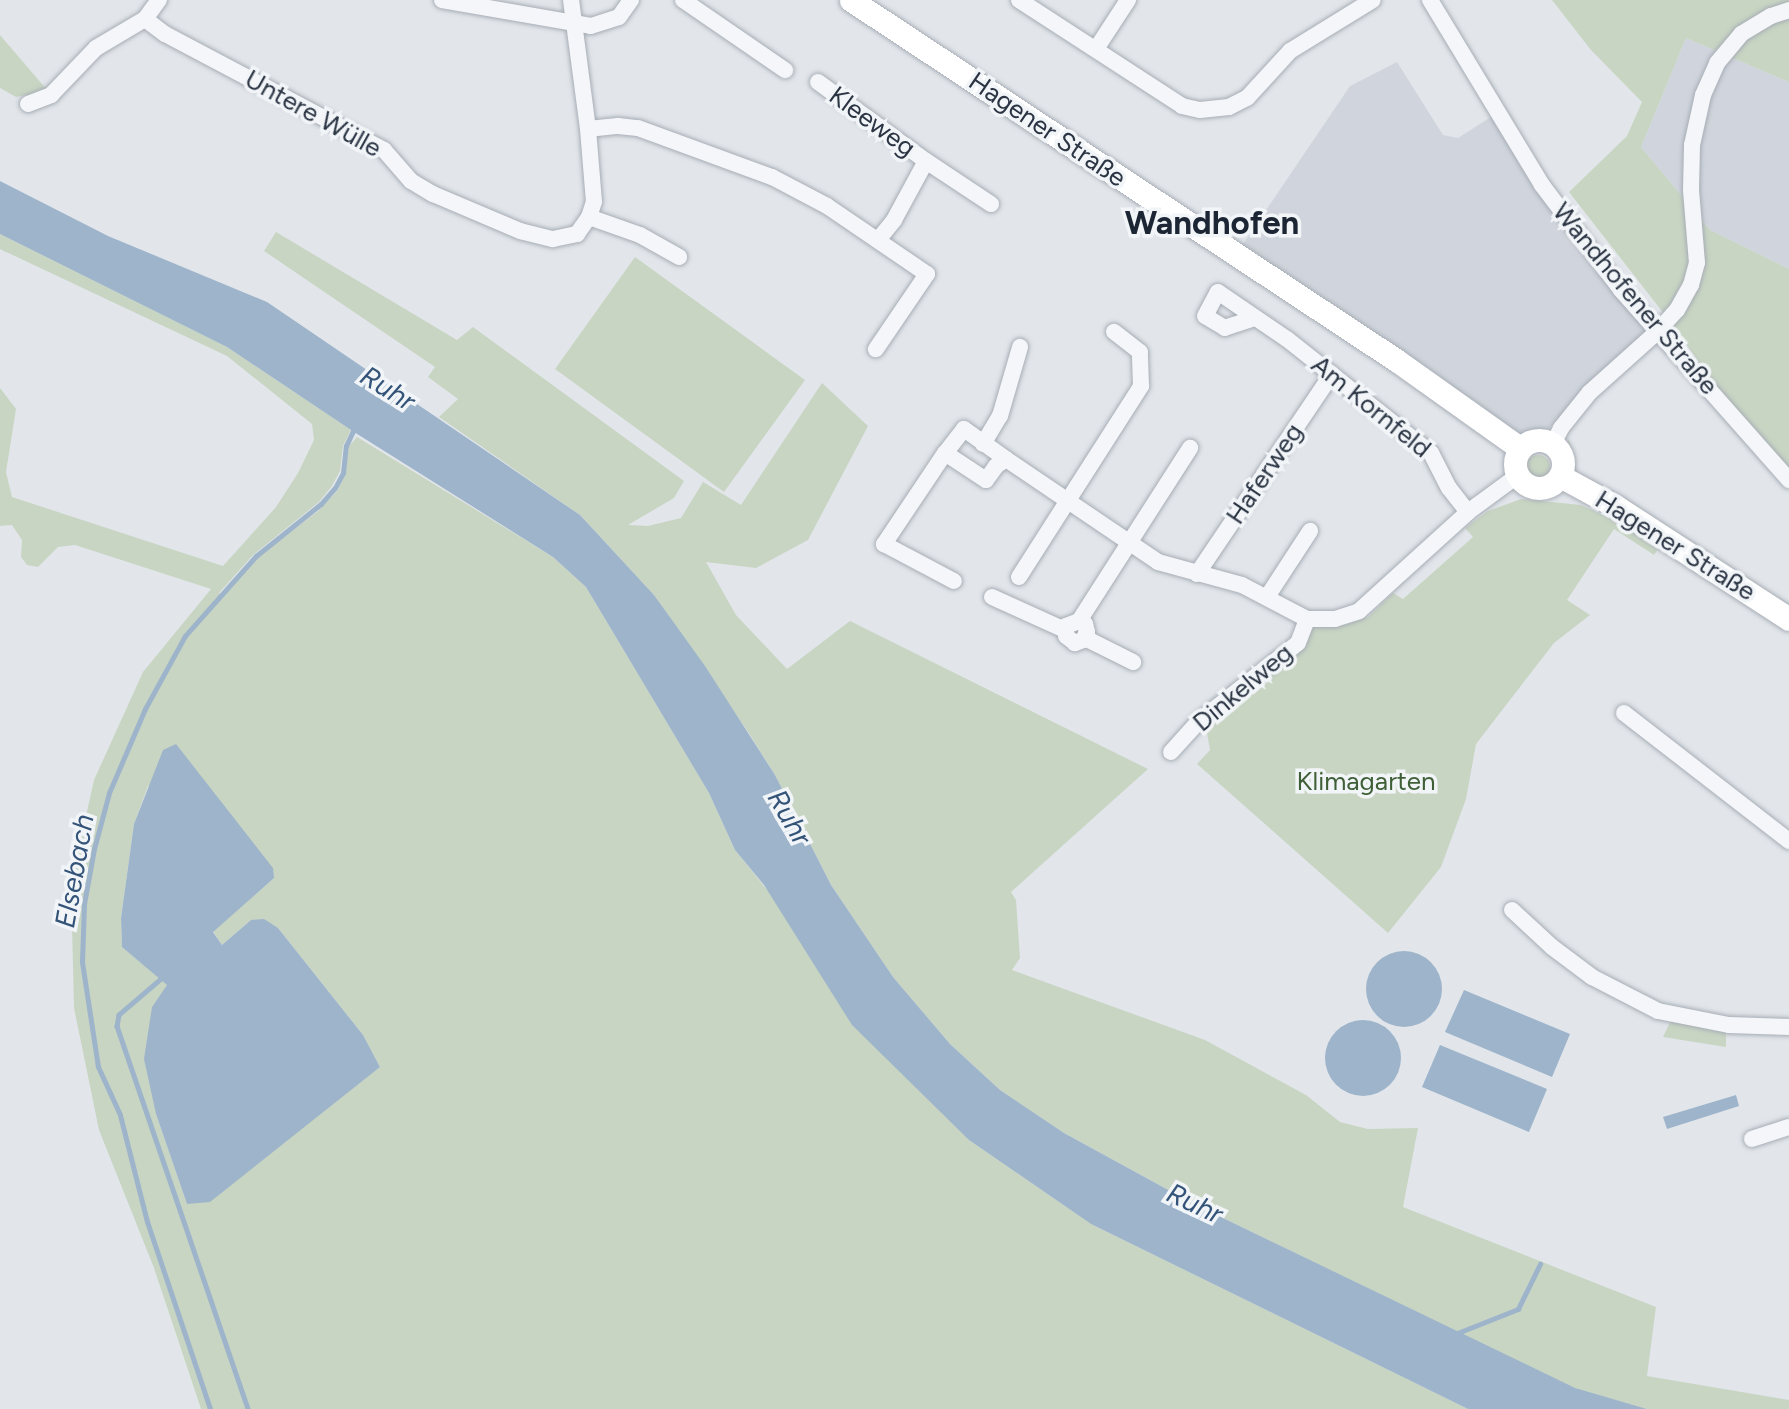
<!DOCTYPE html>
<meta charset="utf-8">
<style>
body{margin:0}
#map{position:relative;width:1789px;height:1409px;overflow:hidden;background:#e2e6eb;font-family:Figtree,sans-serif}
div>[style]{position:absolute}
.built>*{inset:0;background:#d0d5dd}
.green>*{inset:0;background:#c8d5c3}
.round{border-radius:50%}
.water>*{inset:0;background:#9db4cb}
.stream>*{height:4.5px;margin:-2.25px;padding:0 2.25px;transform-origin:2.25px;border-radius:2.25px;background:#9db4cb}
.roads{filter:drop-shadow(0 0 2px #a7adb5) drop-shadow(0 0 2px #a7adb5)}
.minor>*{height:16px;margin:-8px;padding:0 8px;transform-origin:8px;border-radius:8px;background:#f5f6f9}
.secondary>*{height:23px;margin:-11.5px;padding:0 11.5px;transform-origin:11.5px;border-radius:11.5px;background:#fff}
.secondary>.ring{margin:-11.5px;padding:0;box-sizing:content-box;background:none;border:23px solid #fff;border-radius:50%}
span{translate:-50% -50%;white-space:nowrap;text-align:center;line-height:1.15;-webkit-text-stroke:7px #f2f5f8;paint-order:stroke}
.street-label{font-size:26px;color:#2a3443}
.park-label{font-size:26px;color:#3f5f37}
.water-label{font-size:28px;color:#335378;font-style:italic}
.district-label{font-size:33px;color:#1c2534;font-weight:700}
</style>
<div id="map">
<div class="built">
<i style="clip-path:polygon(1686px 38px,1789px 82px,1789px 269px,1710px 230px,1641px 147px)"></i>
<i style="clip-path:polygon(1397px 62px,1443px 135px,1458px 138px,1494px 115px,1653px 336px,1541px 435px,1521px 437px,1241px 247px,1350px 86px)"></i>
</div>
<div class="green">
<i style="clip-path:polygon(1552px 0,1789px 0,1789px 82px,1686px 38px,1641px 147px,1710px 230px,1789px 269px,1789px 477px,1746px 429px,1672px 324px,1569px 192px,1627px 136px,1642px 102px,1591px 50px)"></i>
<i style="clip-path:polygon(0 35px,48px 91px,16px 97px,0 88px)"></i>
<i style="clip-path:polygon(276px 232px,457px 340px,473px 327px,684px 481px,674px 498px,628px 525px,648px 526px,681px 518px,703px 482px,741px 505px,822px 383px,868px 426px,808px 540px,756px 568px,706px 562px,736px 615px,787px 669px,850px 621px,1148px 769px,1011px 892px,1016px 900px,1020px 958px,1012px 970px,1205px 1040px,1306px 1095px,1340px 1122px,1368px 1129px,1418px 1128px,1403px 1207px,1656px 1307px,1647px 1376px,1789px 1400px,1789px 1409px,1647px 1409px,1575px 1389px,1192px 1203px,1064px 1133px,1000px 1090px,950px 1044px,893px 977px,831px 885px,775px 775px,750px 735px,654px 595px,580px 515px,439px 417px,458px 399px,428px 377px,435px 367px,264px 251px)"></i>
<i style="clip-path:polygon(evenodd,0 234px,227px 347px,351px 430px,343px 446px,340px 471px,332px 486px,319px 502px,253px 555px,219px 593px,223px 594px,256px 559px,318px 511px,338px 490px,345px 474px,349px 446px,357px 437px,553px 557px,586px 587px,709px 793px,735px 850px,969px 1140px,1091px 1224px,1468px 1409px,201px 1409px,154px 1268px,99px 1130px,74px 1008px,71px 884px,94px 780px,143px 672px,211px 589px,75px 545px,58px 547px,38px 567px,27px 565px,21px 557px,22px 540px,12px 525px,0 526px,0 388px,16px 409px,6px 472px,12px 497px,223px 566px,276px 507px,298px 473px,314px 440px,312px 424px,227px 356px,0 249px,0 234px,148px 786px,274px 878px,213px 931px,222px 945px,251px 920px,278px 928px,363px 1035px,380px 1067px,187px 1204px,156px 1114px,152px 1007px,168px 985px,122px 947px,121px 918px,134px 824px,148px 786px)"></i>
<i style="clip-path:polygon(635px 257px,805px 380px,724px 492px,555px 369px)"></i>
<i style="clip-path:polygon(1569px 439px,1577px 473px,1565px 459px,1564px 450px)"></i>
<i class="round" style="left:1526px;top:455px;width:24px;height:24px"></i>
<i style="clip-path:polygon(1521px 499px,1581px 505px,1614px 520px,1658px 549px,1654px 555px,1614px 529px,1567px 600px,1590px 615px,1554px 643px,1476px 744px,1466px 799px,1441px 867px,1388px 933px,1197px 764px,1210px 750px,1205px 722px,1313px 624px,1344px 623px,1368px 617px,1393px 593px,1403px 599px,1473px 537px,1465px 528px,1488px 511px)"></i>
<i style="clip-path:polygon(1672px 1018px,1726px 1029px,1726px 1047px,1663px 1037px)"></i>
</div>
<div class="water">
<i style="clip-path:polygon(0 181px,108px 236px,267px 302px,580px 515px,654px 595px,705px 666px,775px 775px,831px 885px,893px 977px,950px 1044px,1000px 1090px,1064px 1133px,1192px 1203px,1575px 1388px,1647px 1409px,1468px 1409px,1091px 1224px,969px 1140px,852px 1025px,764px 885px,735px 850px,709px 793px,586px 587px,553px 557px,354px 432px,227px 347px,0 234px)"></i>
<i style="clip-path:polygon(176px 744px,273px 868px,274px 878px,213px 932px,222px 945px,251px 920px,264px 919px,278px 928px,363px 1035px,380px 1067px,210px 1202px,187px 1204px,156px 1114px,144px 1059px,152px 1007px,167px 985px,122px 947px,121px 918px,134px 824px,163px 750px)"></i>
<i class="round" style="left:1366px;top:951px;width:76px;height:76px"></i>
<i style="clip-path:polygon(1464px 990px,1570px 1034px,1552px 1077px,1445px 1032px)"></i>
<i class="round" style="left:1325px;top:1020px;width:76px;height:76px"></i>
<i style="clip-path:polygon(1440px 1045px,1547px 1089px,1529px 1132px,1422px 1087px)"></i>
<i style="clip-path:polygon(1736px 1095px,1739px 1106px,1667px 1129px,1663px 1117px)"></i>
</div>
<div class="stream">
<i style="left:161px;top:979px;width:55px;rotate:139.4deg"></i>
<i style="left:119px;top:1015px;width:11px;rotate:100deg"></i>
<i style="left:117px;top:1026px;width:405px;rotate:71.1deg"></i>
<i style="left:1455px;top:1334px;width:68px;rotate:-21.6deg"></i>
<i style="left:1518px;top:1309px;width:50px;rotate:-63.9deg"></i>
<i style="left:210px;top:1409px;width:197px;rotate:-108.6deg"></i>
<i style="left:147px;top:1222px;width:110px;rotate:-104.2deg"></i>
<i style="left:120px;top:1115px;width:53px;rotate:-114.6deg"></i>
<i style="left:98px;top:1067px;width:106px;rotate:-98.7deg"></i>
<i style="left:82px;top:962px;width:58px;rotate:-88deg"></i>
<i style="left:84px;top:904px;width:56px;rotate:-79.7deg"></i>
<i style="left:94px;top:849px;width:58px;rotate:-75deg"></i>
<i style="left:109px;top:793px;width:91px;rotate:-66.8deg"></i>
<i style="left:145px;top:709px;width:83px;rotate:-61.3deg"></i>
<i style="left:185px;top:636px;width:107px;rotate:-48.4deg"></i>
<i style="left:256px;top:556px;width:83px;rotate:-38.7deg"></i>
<i style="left:321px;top:504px;width:21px;rotate:-49deg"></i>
<i style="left:335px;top:488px;width:17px;rotate:-62deg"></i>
<i style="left:343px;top:473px;width:27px;rotate:-84deg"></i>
<i style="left:346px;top:446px;width:21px;rotate:-65deg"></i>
</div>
<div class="roads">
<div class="minor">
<i style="left:442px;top:0;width:151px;rotate:9.9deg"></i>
<i style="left:591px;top:26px;width:29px;rotate:-18deg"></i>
<i style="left:619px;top:17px;width:21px;rotate:-55deg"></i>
<i style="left:683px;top:0;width:124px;rotate:34.5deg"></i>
<i style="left:1019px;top:0;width:194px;rotate:33deg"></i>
<i style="left:1182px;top:106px;width:18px;rotate:13deg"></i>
<i style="left:1200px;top:110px;width:29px;rotate:-6deg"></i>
<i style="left:1229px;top:107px;width:20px;rotate:-27deg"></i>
<i style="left:1247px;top:98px;width:64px;rotate:-47.5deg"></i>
<i style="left:1290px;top:51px;width:97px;rotate:-31.6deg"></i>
<i style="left:1430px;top:0;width:216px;rotate:58.8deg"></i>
<i style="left:1542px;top:185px;width:131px;rotate:53deg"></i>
<i style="left:1621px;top:290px;width:254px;rotate:48.5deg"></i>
<i style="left:145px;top:19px;width:25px;rotate:37deg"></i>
<i style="left:165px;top:34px;width:248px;rotate:27.9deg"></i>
<i style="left:384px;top:150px;width:41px;rotate:48.9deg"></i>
<i style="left:411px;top:181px;width:26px;rotate:31deg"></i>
<i style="left:433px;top:194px;width:95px;rotate:23deg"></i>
<i style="left:520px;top:231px;width:34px;rotate:14deg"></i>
<i style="left:553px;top:239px;width:25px;rotate:-12deg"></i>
<i style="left:577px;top:234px;width:21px;rotate:-55deg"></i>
<i style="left:589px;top:217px;width:16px;rotate:-72deg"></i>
<i style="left:594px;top:202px;width:73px;rotate:-94.7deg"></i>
<i style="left:588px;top:129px;width:130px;rotate:-97.5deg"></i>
<i style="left:1096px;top:49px;width:59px;rotate:-56.9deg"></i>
<i style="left:818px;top:82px;width:134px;rotate:36.2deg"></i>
<i style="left:28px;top:104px;width:25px;rotate:-21deg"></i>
<i style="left:51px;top:95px;width:65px;rotate:-46.2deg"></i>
<i style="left:96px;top:48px;width:57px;rotate:-30.6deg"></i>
<i style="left:145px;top:19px;width:24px;rotate:-54deg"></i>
<i style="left:588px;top:129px;width:30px;rotate:-6deg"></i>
<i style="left:618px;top:126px;width:20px;rotate:6deg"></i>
<i style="left:638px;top:128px;width:143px;rotate:20.1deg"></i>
<i style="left:772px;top:177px;width:62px;rotate:27.8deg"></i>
<i style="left:827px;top:206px;width:121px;rotate:34.2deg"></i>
<i style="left:927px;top:274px;width:91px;rotate:124.2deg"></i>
<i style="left:589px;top:217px;width:54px;rotate:19.4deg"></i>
<i style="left:640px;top:235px;width:45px;rotate:29.4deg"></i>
<i style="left:878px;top:240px;width:26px;rotate:-51deg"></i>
<i style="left:894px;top:220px;width:67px;rotate:-61.5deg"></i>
<i style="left:926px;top:161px;width:78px;rotate:33.5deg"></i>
<i style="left:1255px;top:318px;width:32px;rotate:162deg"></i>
<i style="left:1225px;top:328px;width:23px;rotate:-149deg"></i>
<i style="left:1205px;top:316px;width:27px;rotate:-62deg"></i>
<i style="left:1218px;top:292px;width:83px;rotate:34.3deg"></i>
<i style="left:1287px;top:339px;width:184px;rotate:38.4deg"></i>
<i style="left:1431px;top:453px;width:39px;rotate:63deg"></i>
<i style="left:1449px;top:488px;width:31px;rotate:52deg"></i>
<i style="left:983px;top:444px;width:33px;rotate:-59deg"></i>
<i style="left:1000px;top:416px;width:72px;rotate:-73.8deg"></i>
<i style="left:1553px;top:444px;width:18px;rotate:-63deg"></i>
<i style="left:1561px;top:428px;width:45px;rotate:-51.3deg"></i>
<i style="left:1589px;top:393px;width:91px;rotate:-41.9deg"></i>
<i style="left:1657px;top:332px;width:30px;rotate:-48deg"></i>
<i style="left:1677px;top:310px;width:29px;rotate:-61deg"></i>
<i style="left:1691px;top:285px;width:23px;rotate:-75deg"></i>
<i style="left:1697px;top:263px;width:73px;rotate:-94.7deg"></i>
<i style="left:1691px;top:190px;width:45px;rotate:-88.7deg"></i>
<i style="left:1692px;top:145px;width:51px;rotate:-77.6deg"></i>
<i style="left:1703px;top:95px;width:35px;rotate:-66deg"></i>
<i style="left:1717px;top:63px;width:38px;rotate:-50deg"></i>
<i style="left:1741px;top:34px;width:35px;rotate:-31deg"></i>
<i style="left:1771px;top:16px;width:19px;rotate:-18deg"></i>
<i style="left:945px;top:453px;width:110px;rotate:123.8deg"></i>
<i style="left:884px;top:544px;width:79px;rotate:27.9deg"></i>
<i style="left:1006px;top:459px;width:52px;rotate:-144.5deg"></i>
<i style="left:964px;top:429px;width:31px;rotate:128deg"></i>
<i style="left:945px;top:453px;width:49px;rotate:33.4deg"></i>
<i style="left:986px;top:480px;width:17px;rotate:-54deg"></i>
<i style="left:996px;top:466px;width:12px;rotate:-35deg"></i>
<i style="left:1006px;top:459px;width:184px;rotate:34.1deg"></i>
<i style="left:1158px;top:562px;width:87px;rotate:15.3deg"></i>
<i style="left:1242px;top:585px;width:73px;rotate:27.6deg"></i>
<i style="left:1307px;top:619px;width:28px"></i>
<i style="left:1335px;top:619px;width:25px;rotate:-18deg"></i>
<i style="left:1359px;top:611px;width:147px;rotate:-42.2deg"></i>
<i style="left:1468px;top:512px;width:61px;rotate:-36.3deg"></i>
<i style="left:1197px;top:574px;width:241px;rotate:-56deg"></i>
<i style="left:1019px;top:577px;width:227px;rotate:-57.4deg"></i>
<i style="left:1141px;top:386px;width:34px;rotate:-92deg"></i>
<i style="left:1140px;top:352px;width:33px;rotate:-142deg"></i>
<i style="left:992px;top:597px;width:80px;rotate:24.3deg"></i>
<i style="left:1267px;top:597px;width:79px;rotate:-56.9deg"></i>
<i style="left:1079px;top:621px;width:7px;rotate:27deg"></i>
<i style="left:1085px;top:624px;width:8px;rotate:76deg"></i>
<i style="left:1087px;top:632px;width:9px;rotate:117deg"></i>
<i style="left:1083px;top:640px;width:9px;rotate:159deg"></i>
<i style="left:1075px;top:643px;width:11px;rotate:-142deg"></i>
<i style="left:1066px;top:636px;width:10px;rotate:-90deg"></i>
<i style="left:1066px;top:626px;width:14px;rotate:-21deg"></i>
<i style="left:1079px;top:621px;width:206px;rotate:-57.3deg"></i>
<i style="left:1085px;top:638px;width:54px;rotate:26.6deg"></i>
<i style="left:1624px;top:713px;width:209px;rotate:37.8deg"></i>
<i style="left:1171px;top:752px;width:40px;rotate:-48deg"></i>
<i style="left:1198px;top:722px;width:127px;rotate:-38.3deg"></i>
<i style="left:1298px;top:643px;width:26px;rotate:-69deg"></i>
<i style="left:1512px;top:910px;width:54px;rotate:42.8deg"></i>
<i style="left:1552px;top:947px;width:50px;rotate:36.9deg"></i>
<i style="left:1592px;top:977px;width:74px;rotate:27.3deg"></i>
<i style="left:1658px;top:1011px;width:72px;rotate:11.2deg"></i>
<i style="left:1729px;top:1025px;width:60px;rotate:1.9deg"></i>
<i style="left:1752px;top:1139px;width:39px;rotate:-18deg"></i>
</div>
<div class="secondary">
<i style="left:851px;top:0;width:653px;rotate:33.45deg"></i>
<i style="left:1396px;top:360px;width:152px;rotate:35.4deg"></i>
<i class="ring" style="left:1515px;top:440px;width:25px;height:25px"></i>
<i style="left:1560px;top:476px;width:63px;rotate:28.6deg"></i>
<i style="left:1615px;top:506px;width:207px;rotate:33deg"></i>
</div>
</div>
<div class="street-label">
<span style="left:313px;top:114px;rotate:29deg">Untere Wülle</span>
<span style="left:872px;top:122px;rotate:36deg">Kleeweg</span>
<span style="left:1047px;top:130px;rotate:34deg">Hagener Straße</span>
<span style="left:1635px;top:299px;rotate:50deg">Wandhofener Straße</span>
<span style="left:1371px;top:407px;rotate:39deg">Am Kornfeld</span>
<span style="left:1265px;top:474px;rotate:-56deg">Haferweg</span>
<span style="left:1675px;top:546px;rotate:32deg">Hagener Straße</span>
<span style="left:1243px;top:688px;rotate:-40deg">Dinkelweg</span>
</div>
<div class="park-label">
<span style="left:1366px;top:782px">Klimagarten</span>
</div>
<div class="water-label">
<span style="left:388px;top:388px;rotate:32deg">Ruhr</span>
<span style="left:790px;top:817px;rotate:60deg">Ruhr</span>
<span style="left:74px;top:871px;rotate:-80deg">Elsebach</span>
<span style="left:1195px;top:1203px;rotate:25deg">Ruhr</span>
</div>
<div class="district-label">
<span style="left:1212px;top:223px">Wandhofen</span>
</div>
</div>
